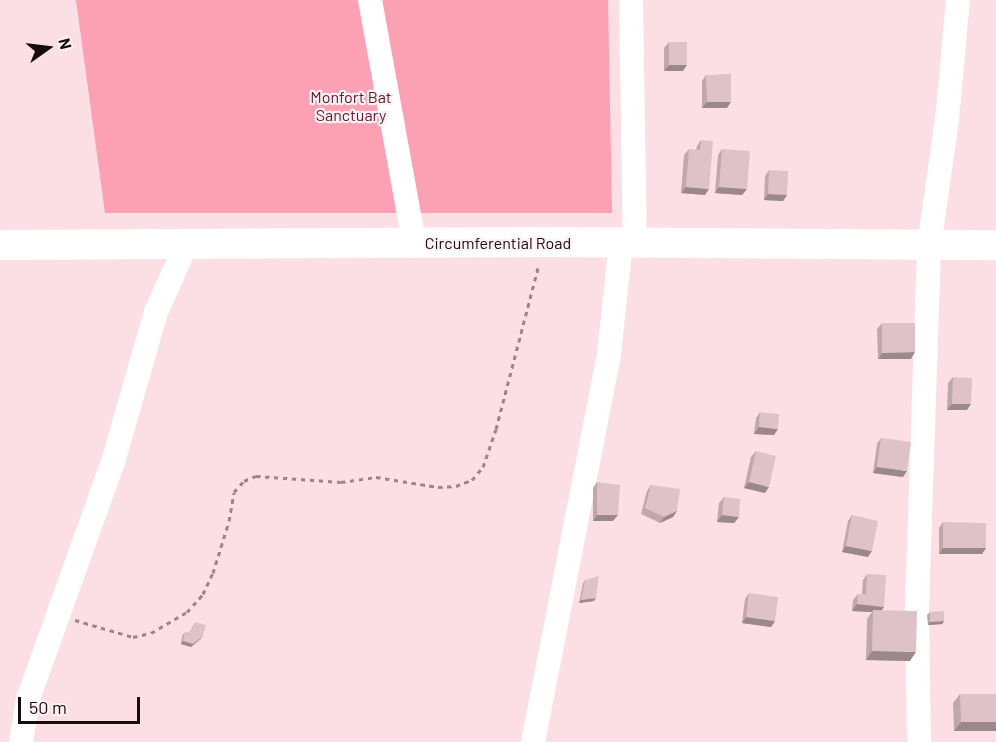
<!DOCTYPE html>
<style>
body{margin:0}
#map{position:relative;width:996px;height:742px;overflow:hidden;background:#fcdfe4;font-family:Barlow,sans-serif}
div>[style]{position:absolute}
.green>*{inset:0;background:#fca0b3}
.path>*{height:3px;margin-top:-1.5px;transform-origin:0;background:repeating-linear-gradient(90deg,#9a8589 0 4.5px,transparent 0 9px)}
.minor>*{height:24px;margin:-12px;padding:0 12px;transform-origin:12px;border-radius:12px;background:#fff}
.major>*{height:30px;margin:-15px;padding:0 15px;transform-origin:15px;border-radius:15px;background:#fff}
.wall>*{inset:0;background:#bfa7ab}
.shaded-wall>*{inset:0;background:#9b888b}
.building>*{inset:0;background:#dec2c7}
span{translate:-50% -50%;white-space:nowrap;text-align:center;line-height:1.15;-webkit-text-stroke:4.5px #fdf1f3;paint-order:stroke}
.park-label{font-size:16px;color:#65152f}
.street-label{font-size:16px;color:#150c0e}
.north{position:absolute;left:18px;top:18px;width:60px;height:60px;-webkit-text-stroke:4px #fdf1f3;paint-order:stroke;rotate:76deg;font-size:16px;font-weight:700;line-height:24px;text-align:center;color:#150c0e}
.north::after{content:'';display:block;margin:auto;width:21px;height:27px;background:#150c0e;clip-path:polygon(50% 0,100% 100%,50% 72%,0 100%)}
.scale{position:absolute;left:18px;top:697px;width:122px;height:27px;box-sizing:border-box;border:3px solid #150c0e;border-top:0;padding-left:8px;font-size:18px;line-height:21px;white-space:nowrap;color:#150c0e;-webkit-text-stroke:4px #fdf1f3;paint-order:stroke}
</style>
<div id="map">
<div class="green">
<i style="clip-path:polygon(76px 0,608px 0,612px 213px,105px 213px)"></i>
</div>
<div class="path">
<i style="left:75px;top:620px;width:60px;rotate:16.3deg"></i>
<i style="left:133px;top:637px;width:18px;rotate:-13deg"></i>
<i style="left:151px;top:633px;width:42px;rotate:-30.3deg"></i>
<i style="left:187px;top:612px;width:24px;rotate:-48deg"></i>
<i style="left:203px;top:594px;width:23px;rotate:-65deg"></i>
<i style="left:213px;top:573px;width:54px;rotate:-72.9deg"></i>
<i style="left:229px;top:521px;width:29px;rotate:-80deg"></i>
<i style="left:234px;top:492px;width:15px;rotate:-48deg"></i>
<i style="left:244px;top:481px;width:13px;rotate:-23deg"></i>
<i style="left:256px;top:476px;width:85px;rotate:4deg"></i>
<i style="left:341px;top:482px;width:35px;rotate:-8deg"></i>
<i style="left:376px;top:477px;width:63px;rotate:9.2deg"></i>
<i style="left:438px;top:487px;width:18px;rotate:-3deg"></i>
<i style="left:456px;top:486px;width:17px;rotate:-21deg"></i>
<i style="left:472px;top:480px;width:17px;rotate:-50deg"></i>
<i style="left:483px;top:467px;width:40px;rotate:-71.1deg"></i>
<i style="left:496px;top:429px;width:171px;rotate:-75.4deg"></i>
</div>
<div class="minor">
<i style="left:370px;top:0;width:247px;rotate:79.7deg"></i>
<i style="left:631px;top:0;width:242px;rotate:89.1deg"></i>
<i style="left:21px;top:742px;width:44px;rotate:-80.8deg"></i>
<i style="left:28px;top:699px;width:252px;rotate:-70.3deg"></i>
<i style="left:113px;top:462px;width:156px;rotate:-74deg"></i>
<i style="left:156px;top:312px;width:73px;rotate:-65.9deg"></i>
<i style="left:533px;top:742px;width:395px;rotate:-78.9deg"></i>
<i style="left:609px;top:354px;width:113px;rotate:-83.9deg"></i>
<i style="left:919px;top:742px;width:134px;rotate:-90.9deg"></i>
<i style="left:917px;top:608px;width:362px;rotate:-88.1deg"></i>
<i style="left:929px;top:246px;width:127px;rotate:-81.9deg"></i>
<i style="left:947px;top:120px;width:121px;rotate:-84.8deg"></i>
</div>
<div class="major">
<i style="left:0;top:245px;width:544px;rotate:-0.32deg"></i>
<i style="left:544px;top:242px;width:452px;rotate:0.4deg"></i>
</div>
<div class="wall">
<i style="clip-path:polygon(669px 42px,683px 71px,664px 71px,664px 48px)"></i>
<i style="clip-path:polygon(706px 75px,727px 108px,702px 108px,702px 81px)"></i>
<i style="clip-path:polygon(701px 140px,705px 195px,681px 193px,684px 155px,689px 149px,696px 150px,697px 146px)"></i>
<i style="clip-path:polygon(722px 149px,747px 189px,742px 195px,715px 193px,718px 155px)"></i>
<i style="clip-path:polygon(769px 170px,787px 195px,783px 201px,764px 200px,765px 176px)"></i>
<i style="clip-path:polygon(882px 323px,911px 359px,878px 359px,877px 329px)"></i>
<i style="clip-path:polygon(953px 377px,967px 410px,947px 410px,948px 383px)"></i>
<i style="clip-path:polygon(760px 412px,774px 435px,754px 434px,756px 418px)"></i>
<i style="clip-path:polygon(881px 438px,903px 477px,873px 473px,877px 444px)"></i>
<i style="clip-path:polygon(756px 451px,765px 493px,744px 488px,751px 457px)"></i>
<i style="clip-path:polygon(597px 482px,613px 521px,593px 521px,593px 488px)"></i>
<i style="clip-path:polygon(651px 485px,677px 511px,673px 517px,660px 523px,641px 514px,647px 491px)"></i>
<i style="clip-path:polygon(724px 497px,739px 517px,734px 523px,717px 522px,719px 503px)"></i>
<i style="clip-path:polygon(852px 515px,868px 557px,842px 552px,848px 521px)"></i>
<i style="clip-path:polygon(943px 522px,986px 548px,982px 554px,939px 554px,939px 528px)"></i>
<i style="clip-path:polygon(867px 574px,884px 607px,881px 611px,910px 661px,866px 660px,867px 619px,872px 612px,852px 611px,853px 600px,858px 594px,862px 594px,863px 580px)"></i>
<i style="clip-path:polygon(585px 580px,594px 601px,579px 603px,583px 583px)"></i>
<i style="clip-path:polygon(749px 593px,775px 621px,771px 627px,742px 623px,745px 599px)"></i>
<i style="clip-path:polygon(930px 612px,944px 621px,942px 624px,928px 625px,927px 615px)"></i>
<i style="clip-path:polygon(195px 622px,201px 639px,191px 647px,181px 644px,182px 636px,184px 633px,190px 632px)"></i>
<i style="clip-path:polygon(960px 694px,996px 694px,996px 731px,954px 731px,953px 703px)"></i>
</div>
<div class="shaded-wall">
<i style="clip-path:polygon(669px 65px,687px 65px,683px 71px,664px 71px)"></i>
<i style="clip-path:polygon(707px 102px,731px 102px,727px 108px,702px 108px)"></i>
<i style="clip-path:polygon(686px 187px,709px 189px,705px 195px,681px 193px)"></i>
<i style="clip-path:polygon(719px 187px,747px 189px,742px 195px,715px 193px)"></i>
<i style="clip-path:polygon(768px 194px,787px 195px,783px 201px,764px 200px)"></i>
<i style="clip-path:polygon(915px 352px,911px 359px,878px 359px,882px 353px)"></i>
<i style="clip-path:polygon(952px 404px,971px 404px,967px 410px,947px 410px)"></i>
<i style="clip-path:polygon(759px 427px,778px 429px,774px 435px,754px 434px)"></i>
<i style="clip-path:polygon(877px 467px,907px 471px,903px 477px,873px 473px)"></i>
<i style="clip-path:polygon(749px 482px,769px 487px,765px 493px,744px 488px)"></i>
<i style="clip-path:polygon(677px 511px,673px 517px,660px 523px,664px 517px)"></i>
<i style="clip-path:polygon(597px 515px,618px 515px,613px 521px,593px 521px)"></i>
<i style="clip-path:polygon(722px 515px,739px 517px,734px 523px,717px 522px)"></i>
<i style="clip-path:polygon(846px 546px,872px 551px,868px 557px,842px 552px)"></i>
<i style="clip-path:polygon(943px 548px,986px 548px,982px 554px,939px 554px)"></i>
<i style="clip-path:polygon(596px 598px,594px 601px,579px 603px,581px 600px)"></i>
<i style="clip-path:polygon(857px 604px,884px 607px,879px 613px,873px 610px,872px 612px,852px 611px)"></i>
<i style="clip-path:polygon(746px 617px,775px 621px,771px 627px,742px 623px)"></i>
<i style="clip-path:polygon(944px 621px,942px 624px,928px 625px,930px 622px)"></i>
<i style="clip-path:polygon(203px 636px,191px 647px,181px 644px,183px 641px)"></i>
<i style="clip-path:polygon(872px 651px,916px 652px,910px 661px,866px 660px)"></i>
<i style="clip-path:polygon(961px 722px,996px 722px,996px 731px,954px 731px)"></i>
</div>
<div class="building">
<i style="clip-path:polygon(669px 42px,687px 42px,687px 65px,669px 65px)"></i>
<i style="clip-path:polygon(731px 74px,731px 102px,707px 102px,706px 75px)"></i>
<i style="clip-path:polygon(701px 140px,713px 141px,709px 189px,686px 187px,689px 149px,700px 150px)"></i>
<i style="clip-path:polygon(722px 149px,750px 151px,747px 189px,719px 187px)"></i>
<i style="clip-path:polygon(769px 170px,788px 171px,787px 195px,768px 194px)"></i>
<i style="clip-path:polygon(882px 323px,915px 323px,915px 352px,882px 353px)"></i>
<i style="clip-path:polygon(953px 377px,972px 378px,971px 404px,952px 404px)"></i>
<i style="clip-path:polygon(760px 412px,779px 414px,778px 429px,759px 427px)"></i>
<i style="clip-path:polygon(881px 438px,911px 442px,907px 471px,877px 467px)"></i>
<i style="clip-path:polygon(756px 451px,776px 456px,769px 487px,749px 482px)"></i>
<i style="clip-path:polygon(597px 482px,620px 485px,618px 515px,597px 515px)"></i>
<i style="clip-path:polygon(651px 485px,680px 489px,677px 511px,664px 517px,645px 508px)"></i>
<i style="clip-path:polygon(724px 497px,740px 499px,739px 517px,722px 515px)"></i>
<i style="clip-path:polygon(852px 515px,878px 521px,872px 551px,846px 546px)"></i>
<i style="clip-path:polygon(943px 522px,986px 523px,986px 548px,943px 548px)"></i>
<i style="clip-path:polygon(867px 574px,886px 575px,884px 607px,857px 604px,858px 594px,866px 594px)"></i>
<i style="clip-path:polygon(599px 576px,596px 598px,581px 600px,585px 580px)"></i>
<i style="clip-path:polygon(749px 593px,778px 597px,775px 621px,746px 617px)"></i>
<i style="clip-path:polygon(873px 610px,917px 611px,916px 652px,872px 651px)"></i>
<i style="clip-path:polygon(944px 611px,944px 621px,930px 622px,930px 612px)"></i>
<i style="clip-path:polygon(195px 622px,206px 625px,203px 636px,193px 644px,183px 641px,184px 633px,191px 631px)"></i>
<i style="clip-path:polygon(960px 694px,996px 694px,996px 722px,961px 722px)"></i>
</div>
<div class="park-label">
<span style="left:351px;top:106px">Monfort Bat<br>Sanctuary</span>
</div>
<div class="street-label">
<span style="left:498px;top:243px">Circumferential Road</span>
</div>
<div class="north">N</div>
<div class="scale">50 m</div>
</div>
